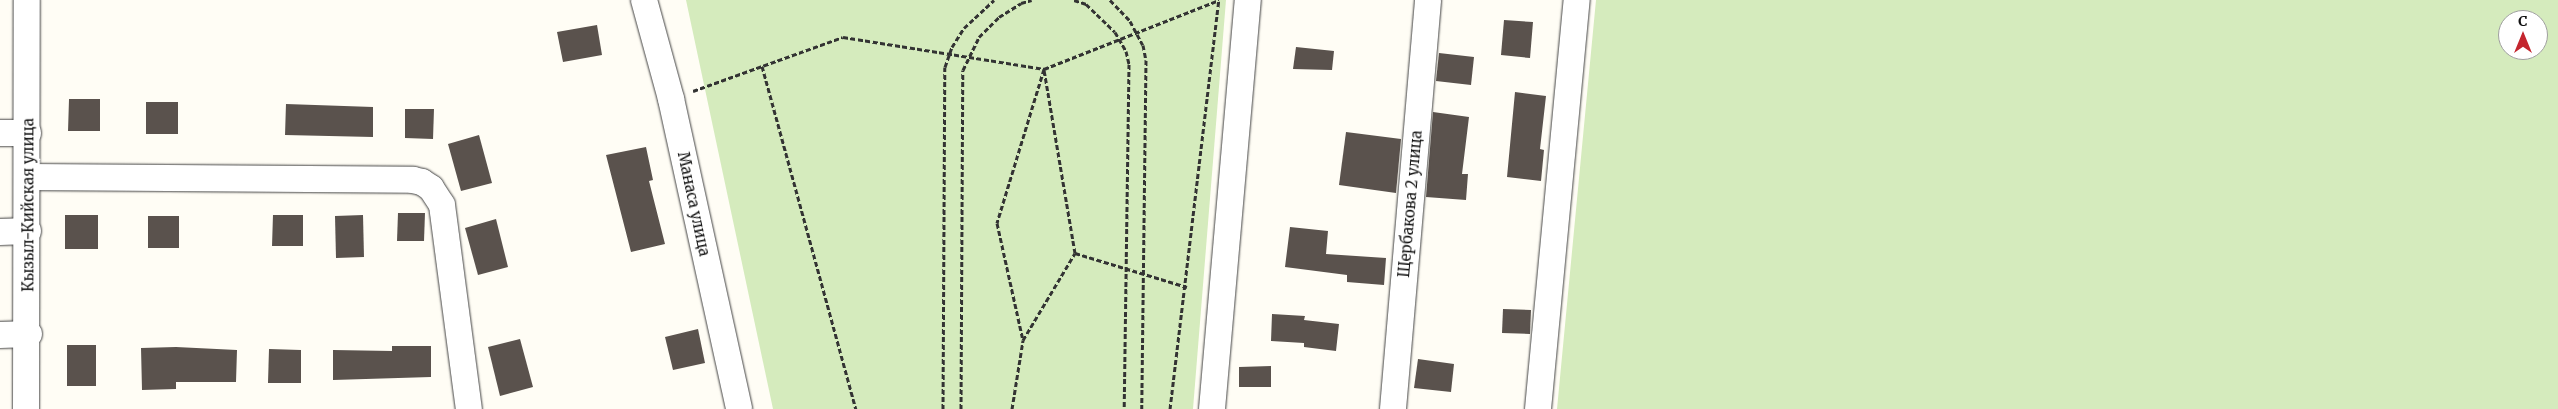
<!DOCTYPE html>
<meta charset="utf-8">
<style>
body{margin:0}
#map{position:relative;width:2558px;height:409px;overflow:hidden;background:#fffdf5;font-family:Merriweather,serif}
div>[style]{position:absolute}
.green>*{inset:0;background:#d5ebbd}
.building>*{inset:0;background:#5a524d}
.path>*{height:3px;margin-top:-1.5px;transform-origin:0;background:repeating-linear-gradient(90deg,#333 0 5px,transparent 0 7.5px)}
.roads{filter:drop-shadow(0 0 1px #444) drop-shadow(0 0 1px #444)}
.minor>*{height:26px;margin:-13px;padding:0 13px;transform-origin:13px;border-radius:13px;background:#fff}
span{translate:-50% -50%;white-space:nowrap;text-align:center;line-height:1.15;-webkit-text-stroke:5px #fff;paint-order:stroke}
.street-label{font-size:15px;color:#111}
.north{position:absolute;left:2498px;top:10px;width:50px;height:50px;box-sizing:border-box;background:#fff;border:1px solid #a0a0a0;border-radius:50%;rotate:0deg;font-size:14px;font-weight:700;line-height:20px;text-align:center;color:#111}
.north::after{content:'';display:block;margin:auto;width:18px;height:22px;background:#c4262e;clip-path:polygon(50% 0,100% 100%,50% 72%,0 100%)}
</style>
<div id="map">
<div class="green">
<i style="clip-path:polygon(686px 0,1226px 0,1193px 409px,773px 409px)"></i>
<i style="clip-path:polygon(evenodd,1596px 0,2558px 0,2558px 409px,1557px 409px,1596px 0,2508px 20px,2538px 20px,2538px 50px,2508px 50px,2508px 20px)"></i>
</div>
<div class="building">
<i style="clip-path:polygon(1504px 20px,1533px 22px,1530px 58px,1501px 55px)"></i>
<i style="clip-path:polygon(597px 25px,602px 55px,563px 62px,557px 32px)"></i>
<i style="clip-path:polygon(1296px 47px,1334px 51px,1332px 70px,1293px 69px)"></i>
<i style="clip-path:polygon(1439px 53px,1474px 57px,1471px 85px,1436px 81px)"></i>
<i style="clip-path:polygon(1515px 92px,1546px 96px,1540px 149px,1544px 150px,1541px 181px,1507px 177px)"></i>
<i style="clip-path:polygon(69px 99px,100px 99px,100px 131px,68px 131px)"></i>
<i style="clip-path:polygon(146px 102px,178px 102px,178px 134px,146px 134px)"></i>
<i style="clip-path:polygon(286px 104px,373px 107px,373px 137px,285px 135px)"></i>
<i style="clip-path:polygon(405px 109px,434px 109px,433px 139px,405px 138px)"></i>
<i style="clip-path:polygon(1433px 112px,1469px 117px,1462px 174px,1468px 174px,1466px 200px,1426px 197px)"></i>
<i style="clip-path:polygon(1346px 132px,1401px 139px,1396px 193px,1339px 185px)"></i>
<i style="clip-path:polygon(479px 135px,492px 183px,461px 191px,448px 144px)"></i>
<i style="clip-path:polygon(646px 147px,653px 180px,649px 181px,665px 244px,631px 252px,606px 155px)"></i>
<i style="clip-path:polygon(398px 213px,425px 213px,424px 241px,397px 241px)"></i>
<i style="clip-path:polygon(65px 215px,98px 215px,98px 249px,65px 249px)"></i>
<i style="clip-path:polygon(273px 215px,303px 215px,303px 246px,272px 246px)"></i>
<i style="clip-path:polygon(363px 215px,364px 257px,336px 258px,335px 216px)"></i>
<i style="clip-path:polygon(148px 216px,179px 216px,179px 248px,148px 248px)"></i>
<i style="clip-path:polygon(496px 219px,508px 267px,478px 275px,465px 228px)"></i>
<i style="clip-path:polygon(1290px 227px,1328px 231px,1326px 254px,1386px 258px,1384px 285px,1347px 282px,1347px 275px,1285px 267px)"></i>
<i style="clip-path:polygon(1503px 309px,1531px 310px,1530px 334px,1502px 333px)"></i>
<i style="clip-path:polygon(1272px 314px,1305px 316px,1304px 320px,1339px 324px,1336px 351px,1304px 347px,1304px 343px,1271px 341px)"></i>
<i style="clip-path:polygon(698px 329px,705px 363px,673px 370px,665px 337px)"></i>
<i style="clip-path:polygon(520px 339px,533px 387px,500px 396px,488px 347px)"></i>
<i style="clip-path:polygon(67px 345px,96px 345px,96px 386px,67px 386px)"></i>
<i style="clip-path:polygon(392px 346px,431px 346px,431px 377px,333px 380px,333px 350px,392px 351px)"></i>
<i style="clip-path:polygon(176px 347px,237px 350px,236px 382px,176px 382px,176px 389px,142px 390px,141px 348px)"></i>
<i style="clip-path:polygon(269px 349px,301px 350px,301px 383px,268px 383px)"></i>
<i style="clip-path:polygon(1418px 359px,1454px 364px,1451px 392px,1414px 388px)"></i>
<i style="clip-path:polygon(1271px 366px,1271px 387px,1239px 387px,1239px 367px)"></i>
</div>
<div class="path">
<i style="left:1074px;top:0;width:13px;rotate:18deg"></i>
<i style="left:1086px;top:4px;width:40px;rotate:44deg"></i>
<i style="left:1115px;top:32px;width:22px;rotate:60deg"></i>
<i style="left:1126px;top:51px;width:13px;rotate:77deg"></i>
<i style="left:1129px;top:64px;width:345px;rotate:90.8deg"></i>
<i style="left:1110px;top:0;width:29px;rotate:46deg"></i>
<i style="left:1130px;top:21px;width:27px;rotate:62deg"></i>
<i style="left:1143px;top:45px;width:15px;rotate:79deg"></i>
<i style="left:1146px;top:60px;width:349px;rotate:90.7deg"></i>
<i style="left:762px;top:66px;width:356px;rotate:74.7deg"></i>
<i style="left:693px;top:91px;width:159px;rotate:-19.8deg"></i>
<i style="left:843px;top:37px;width:204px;rotate:9deg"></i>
<i style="left:1044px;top:69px;width:161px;rotate:107deg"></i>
<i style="left:997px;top:223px;width:120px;rotate:77.5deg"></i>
<i style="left:1075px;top:253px;width:117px;rotate:16.9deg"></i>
<i style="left:943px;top:409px;width:342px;rotate:-89.7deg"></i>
<i style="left:945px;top:67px;width:21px;rotate:-71deg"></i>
<i style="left:952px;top:47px;width:22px;rotate:-58deg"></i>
<i style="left:964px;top:28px;width:41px;rotate:-43deg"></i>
<i style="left:961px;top:409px;width:339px;rotate:-89.7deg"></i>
<i style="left:963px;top:70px;width:37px;rotate:-64deg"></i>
<i style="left:979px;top:37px;width:28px;rotate:-45deg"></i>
<i style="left:999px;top:17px;width:26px;rotate:-32deg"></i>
<i style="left:1021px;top:3px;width:11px;rotate:-15deg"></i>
<i style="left:1012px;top:409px;width:70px;rotate:-80.9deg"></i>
<i style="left:1023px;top:340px;width:101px;rotate:-59.1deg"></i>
<i style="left:1075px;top:253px;width:187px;rotate:-99.6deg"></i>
<i style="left:1044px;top:69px;width:188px;rotate:-21.5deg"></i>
<i style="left:1170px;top:409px;width:411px;rotate:-83.2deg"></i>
</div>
<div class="roads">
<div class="minor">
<i style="left:644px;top:0;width:103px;rotate:74.7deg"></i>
<i style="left:671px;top:99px;width:317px;rotate:77.6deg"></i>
<i style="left:0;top:133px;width:28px"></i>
<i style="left:28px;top:177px;width:385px;rotate:0.4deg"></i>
<i style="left:413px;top:180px;width:9px;rotate:13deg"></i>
<i style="left:422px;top:182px;width:11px;rotate:34deg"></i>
<i style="left:431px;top:188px;width:20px;rotate:57deg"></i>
<i style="left:442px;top:205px;width:206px;rotate:82.5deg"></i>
<i style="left:0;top:232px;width:28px;rotate:-2deg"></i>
<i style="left:0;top:335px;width:29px;rotate:-2deg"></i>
<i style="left:26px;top:409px;width:409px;rotate:-89.9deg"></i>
<i style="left:1212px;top:409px;width:411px;rotate:-85deg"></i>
<i style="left:1393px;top:409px;width:410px;rotate:-85.1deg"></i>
<i style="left:1538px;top:409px;width:411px;rotate:-84.6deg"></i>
</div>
</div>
<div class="street-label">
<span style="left:694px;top:204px;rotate:78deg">Манаса улица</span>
<span style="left:1410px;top:204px;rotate:-85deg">Щербакова 2 улица</span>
<span style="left:28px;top:205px;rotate:-90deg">Кызыл-Кийская улица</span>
</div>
<div class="north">С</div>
</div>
